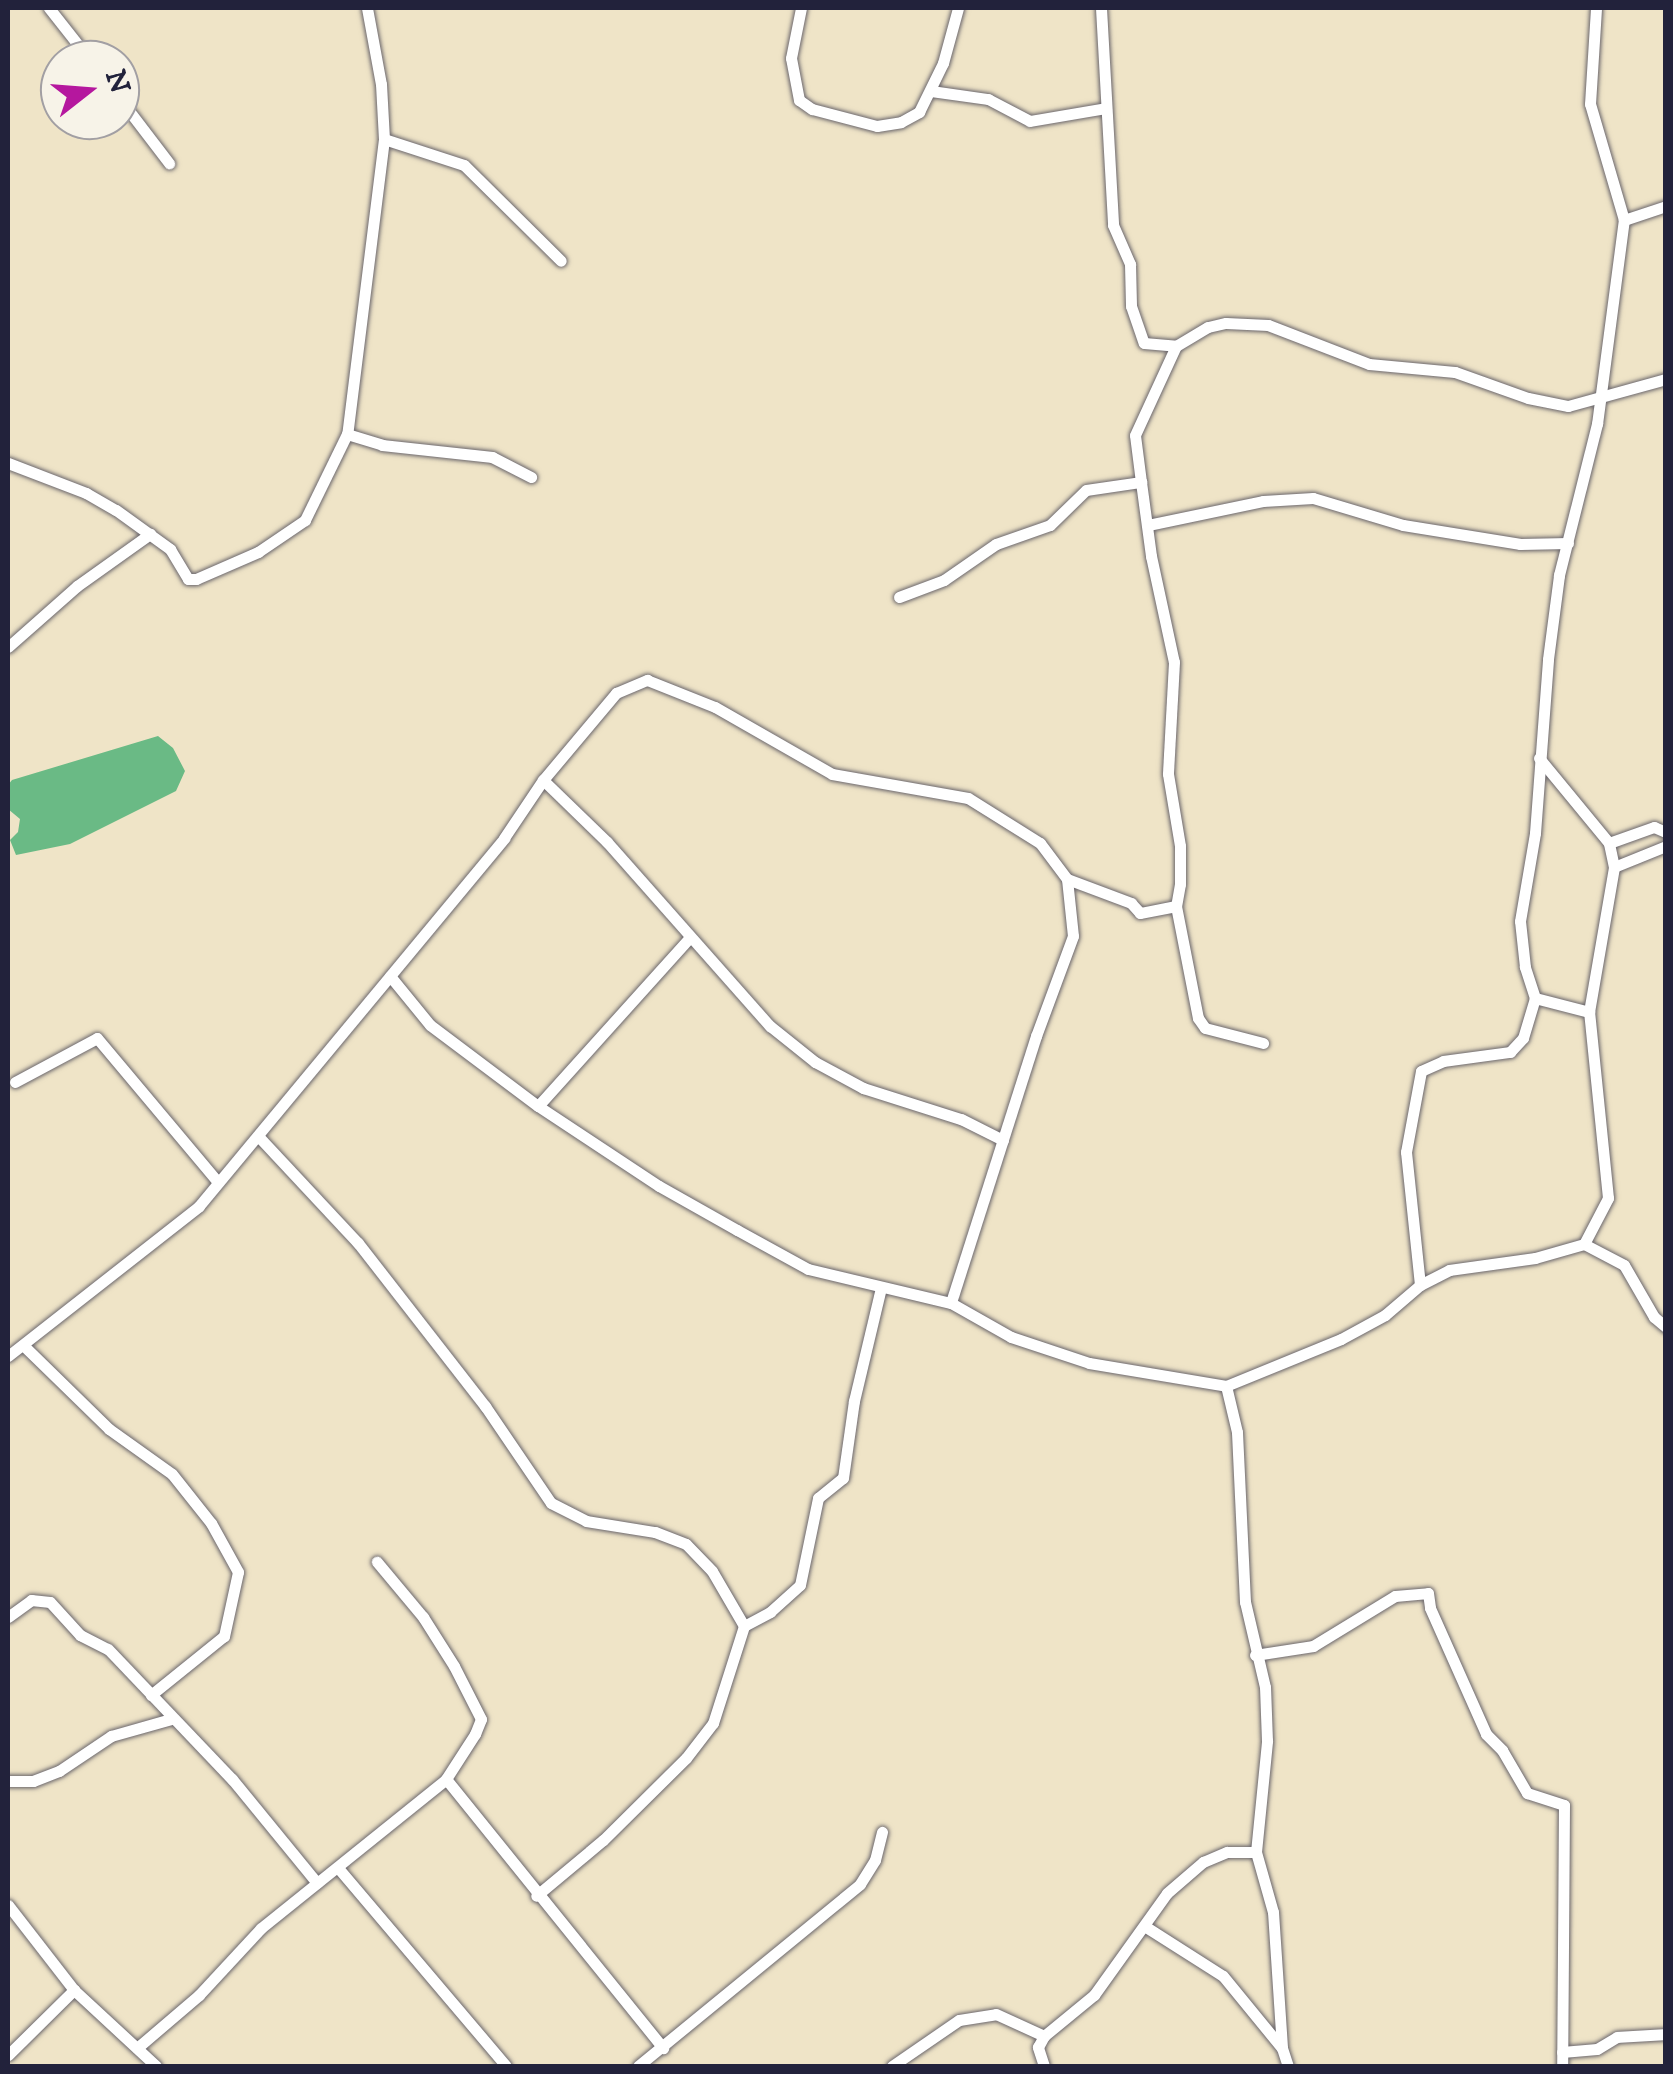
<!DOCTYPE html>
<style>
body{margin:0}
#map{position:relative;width:1673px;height:2074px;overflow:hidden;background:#efe4c7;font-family:"IM FELL DW Pica",serif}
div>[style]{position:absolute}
.forest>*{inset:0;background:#6aba85}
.roads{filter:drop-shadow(0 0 2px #6a666c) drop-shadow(0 0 2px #6a666c)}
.street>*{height:11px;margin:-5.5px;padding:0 5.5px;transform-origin:5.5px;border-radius:5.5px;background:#fff}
span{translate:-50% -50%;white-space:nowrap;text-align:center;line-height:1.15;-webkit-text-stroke:8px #f7f3e8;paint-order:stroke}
.frame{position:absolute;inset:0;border:10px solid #22223b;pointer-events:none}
.north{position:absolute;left:40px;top:40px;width:100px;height:100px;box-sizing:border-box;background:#f7f3e8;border:2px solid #a29fa3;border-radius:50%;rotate:73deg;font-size:28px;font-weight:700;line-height:40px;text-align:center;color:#22223b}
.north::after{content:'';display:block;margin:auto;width:35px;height:45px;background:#b5179e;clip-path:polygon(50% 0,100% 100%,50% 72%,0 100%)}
</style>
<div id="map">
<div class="forest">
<i style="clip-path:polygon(158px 736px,173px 748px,185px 771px,176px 791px,70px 844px,16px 855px,10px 840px,18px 832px,20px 819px,8px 809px,8px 785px,12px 780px)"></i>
</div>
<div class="roads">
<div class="street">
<i style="left:49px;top:8px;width:66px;rotate:51.7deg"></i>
<i style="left:367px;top:8px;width:77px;rotate:79.6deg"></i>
<i style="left:381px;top:84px;width:55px;rotate:86.9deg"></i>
<i style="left:384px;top:139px;width:297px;rotate:97.1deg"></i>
<i style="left:347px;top:434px;width:37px;rotate:17deg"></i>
<i style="left:382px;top:445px;width:111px;rotate:6.2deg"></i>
<i style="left:492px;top:457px;width:44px;rotate:27.1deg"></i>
<i style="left:801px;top:8px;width:51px;rotate:101.3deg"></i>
<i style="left:791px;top:58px;width:43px;rotate:79.2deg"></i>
<i style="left:799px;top:100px;width:16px;rotate:35deg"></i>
<i style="left:812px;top:109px;width:67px;rotate:14.7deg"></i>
<i style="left:877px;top:126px;width:24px;rotate:-9deg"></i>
<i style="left:901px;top:122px;width:21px;rotate:-29deg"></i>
<i style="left:919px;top:112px;width:55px;rotate:-63.9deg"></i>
<i style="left:943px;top:63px;width:57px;rotate:-74.7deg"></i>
<i style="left:1101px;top:8px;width:217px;rotate:86.8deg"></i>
<i style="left:1113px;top:225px;width:43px;rotate:66.4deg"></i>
<i style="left:1130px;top:264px;width:42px;rotate:88.6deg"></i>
<i style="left:1131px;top:306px;width:39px;rotate:71deg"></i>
<i style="left:1144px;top:343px;width:32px;rotate:5deg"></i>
<i style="left:931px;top:91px;width:58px;rotate:8deg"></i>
<i style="left:988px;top:99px;width:47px;rotate:27.6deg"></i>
<i style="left:1030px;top:121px;width:77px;rotate:-9.7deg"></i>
<i style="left:120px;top:99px;width:81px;rotate:52.6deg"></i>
<i style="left:384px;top:139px;width:84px;rotate:18deg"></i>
<i style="left:464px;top:165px;width:136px;rotate:44.7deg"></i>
<i style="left:1624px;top:220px;width:44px;rotate:-18.4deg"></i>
<i style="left:8px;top:463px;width:84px;rotate:21deg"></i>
<i style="left:86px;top:493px;width:34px;rotate:30deg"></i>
<i style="left:116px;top:510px;width:67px;rotate:35.8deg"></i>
<i style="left:170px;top:549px;width:35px;rotate:59deg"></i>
<i style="left:188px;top:579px;width:8px"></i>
<i style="left:196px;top:579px;width:68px;rotate:-23.5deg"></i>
<i style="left:258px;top:552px;width:57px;rotate:-34.2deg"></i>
<i style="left:305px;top:520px;width:96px;rotate:-64deg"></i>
<i style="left:1141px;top:482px;width:47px;rotate:-97.3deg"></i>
<i style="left:1135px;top:435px;width:98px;rotate:-65.3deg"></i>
<i style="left:1176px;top:346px;width:37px;rotate:-31deg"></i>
<i style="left:1208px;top:327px;width:18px;rotate:-13deg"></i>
<i style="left:1226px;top:323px;width:42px;rotate:2.7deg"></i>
<i style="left:1268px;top:325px;width:108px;rotate:21.1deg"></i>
<i style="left:1369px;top:364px;width:86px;rotate:5.3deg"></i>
<i style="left:1455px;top:372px;width:77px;rotate:19.6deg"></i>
<i style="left:1528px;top:398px;width:41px;rotate:11.3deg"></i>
<i style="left:1568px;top:406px;width:102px;rotate:-15.4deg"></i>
<i style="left:1148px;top:525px;width:117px;rotate:-11.8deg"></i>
<i style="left:1263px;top:501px;width:50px;rotate:-3.4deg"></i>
<i style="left:1313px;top:498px;width:94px;rotate:16.7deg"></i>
<i style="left:1403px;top:525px;width:119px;rotate:9.2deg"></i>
<i style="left:1520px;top:544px;width:48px;rotate:-1.2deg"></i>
<i style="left:899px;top:597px;width:48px;rotate:-20.7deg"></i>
<i style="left:944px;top:580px;width:63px;rotate:-34.7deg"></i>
<i style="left:996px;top:544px;width:57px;rotate:-19.4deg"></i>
<i style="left:1050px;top:525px;width:50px;rotate:-44.2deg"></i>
<i style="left:1086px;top:490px;width:56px;rotate:-8.3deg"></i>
<i style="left:1141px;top:482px;width:75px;rotate:82.3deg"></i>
<i style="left:1151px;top:556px;width:108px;rotate:77.8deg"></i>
<i style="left:1174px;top:662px;width:112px;rotate:93.1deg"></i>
<i style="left:1168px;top:774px;width:73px;rotate:80.5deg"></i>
<i style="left:1180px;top:846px;width:38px;rotate:90deg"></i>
<i style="left:1180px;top:884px;width:22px;rotate:100deg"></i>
<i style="left:1176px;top:906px;width:37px;rotate:169deg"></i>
<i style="left:1140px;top:913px;width:13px;rotate:-132deg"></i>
<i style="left:1131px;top:903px;width:68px;rotate:-159.4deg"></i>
<i style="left:8px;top:647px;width:92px;rotate:-41.5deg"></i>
<i style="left:77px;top:586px;width:90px;rotate:-35.5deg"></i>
<i style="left:1539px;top:758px;width:110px;rotate:50.5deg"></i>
<i style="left:1609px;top:843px;width:48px;rotate:-19.6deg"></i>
<i style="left:1654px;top:827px;width:13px;rotate:23deg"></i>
<i style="left:543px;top:780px;width:89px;rotate:44.1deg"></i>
<i style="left:607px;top:842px;width:246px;rotate:48.5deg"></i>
<i style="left:770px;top:1026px;width:58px;rotate:38.7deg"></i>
<i style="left:815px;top:1062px;width:55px;rotate:28.4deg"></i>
<i style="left:863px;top:1088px;width:103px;rotate:17.6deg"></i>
<i style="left:961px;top:1119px;width:47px;rotate:26.6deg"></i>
<i style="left:1614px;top:867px;width:56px;rotate:-22deg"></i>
<i style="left:1176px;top:906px;width:114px;rotate:78.9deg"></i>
<i style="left:1198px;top:1018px;width:12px;rotate:55deg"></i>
<i style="left:1205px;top:1028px;width:60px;rotate:14.5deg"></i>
<i style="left:390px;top:976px;width:63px;rotate:50.8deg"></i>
<i style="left:430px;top:1025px;width:135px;rotate:36.9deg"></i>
<i style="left:538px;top:1106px;width:145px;rotate:33.5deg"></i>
<i style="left:659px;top:1186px;width:90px;rotate:29.4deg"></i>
<i style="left:737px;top:1230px;width:81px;rotate:28.8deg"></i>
<i style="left:808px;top:1269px;width:147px;rotate:13.4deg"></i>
<i style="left:951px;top:1303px;width:69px;rotate:29.5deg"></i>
<i style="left:1011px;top:1337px;width:82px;rotate:18.4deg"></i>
<i style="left:1089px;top:1363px;width:139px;rotate:9.5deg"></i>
<i style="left:1226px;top:1386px;width:124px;rotate:-22.2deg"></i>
<i style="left:1341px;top:1339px;width:50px;rotate:-28.6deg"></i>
<i style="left:1385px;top:1315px;width:46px;rotate:-40.6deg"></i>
<i style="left:1420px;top:1285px;width:33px;rotate:-27deg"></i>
<i style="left:1449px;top:1270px;width:87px;rotate:-7.9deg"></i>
<i style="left:1535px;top:1258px;width:51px;rotate:-15.9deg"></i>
<i style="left:1584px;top:1244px;width:45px;rotate:27.7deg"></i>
<i style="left:1624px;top:1265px;width:60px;rotate:60deg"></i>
<i style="left:1654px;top:1317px;width:16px;rotate:40deg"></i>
<i style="left:1535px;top:998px;width:56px;rotate:14.5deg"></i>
<i style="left:15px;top:1082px;width:93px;rotate:-28.2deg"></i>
<i style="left:97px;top:1038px;width:188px;rotate:50deg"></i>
<i style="left:538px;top:1106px;width:227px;rotate:-48deg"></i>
<i style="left:259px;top:1137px;width:145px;rotate:47deg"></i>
<i style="left:358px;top:1243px;width:207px;rotate:52.1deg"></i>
<i style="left:485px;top:1406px;width:117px;rotate:55.8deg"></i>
<i style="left:551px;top:1503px;width:39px;rotate:27deg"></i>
<i style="left:586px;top:1521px;width:70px;rotate:9.1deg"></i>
<i style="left:655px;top:1532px;width:33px;rotate:21deg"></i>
<i style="left:686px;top:1544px;width:37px;rotate:46deg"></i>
<i style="left:712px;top:1571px;width:64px;rotate:59.8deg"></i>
<i style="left:744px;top:1626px;width:102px;rotate:107.7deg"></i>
<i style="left:713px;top:1723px;width:44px;rotate:127.6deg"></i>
<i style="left:686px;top:1758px;width:117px;rotate:135.3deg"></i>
<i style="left:603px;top:1840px;width:87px;rotate:140.1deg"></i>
<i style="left:1584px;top:1244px;width:52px;rotate:-62.4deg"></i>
<i style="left:1608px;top:1198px;width:187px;rotate:-95.8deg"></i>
<i style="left:1589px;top:1012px;width:147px;rotate:-80.2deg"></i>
<i style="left:1614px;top:867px;width:25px;rotate:-102deg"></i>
<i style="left:1420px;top:1285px;width:134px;rotate:-96deg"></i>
<i style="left:1406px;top:1152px;width:82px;rotate:-79.5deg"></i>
<i style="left:1421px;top:1071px;width:24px;rotate:-24deg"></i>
<i style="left:1443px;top:1061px;width:68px;rotate:-7.7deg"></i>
<i style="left:1510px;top:1052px;width:19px;rotate:-47deg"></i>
<i style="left:1523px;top:1038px;width:42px;rotate:-73.3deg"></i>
<i style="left:1535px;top:998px;width:33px;rotate:-108deg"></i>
<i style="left:1525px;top:967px;width:46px;rotate:-96.2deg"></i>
<i style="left:1520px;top:921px;width:89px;rotate:-80.3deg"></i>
<i style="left:1535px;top:833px;width:174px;rotate:-85.7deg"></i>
<i style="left:1548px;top:659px;width:85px;rotate:-82.5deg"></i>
<i style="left:1559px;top:575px;width:156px;rotate:-75.9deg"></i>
<i style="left:1597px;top:424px;width:206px;rotate:-82.5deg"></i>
<i style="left:1624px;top:220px;width:121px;rotate:-106.3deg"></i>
<i style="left:1590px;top:104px;width:96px;rotate:-86.4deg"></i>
<i style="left:24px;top:1346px;width:119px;rotate:44.3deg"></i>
<i style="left:109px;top:1429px;width:77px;rotate:35.5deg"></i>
<i style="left:172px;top:1474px;width:63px;rotate:51.5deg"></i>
<i style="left:211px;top:1523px;width:56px;rotate:61.1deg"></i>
<i style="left:238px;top:1572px;width:66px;rotate:102.3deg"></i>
<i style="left:224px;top:1636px;width:94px;rotate:141.1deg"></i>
<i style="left:8px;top:1356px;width:243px;rotate:-38.1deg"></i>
<i style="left:199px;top:1206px;width:478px;rotate:-50.3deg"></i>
<i style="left:504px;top:838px;width:70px;rotate:-56.1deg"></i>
<i style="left:543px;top:780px;width:114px;rotate:-50deg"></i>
<i style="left:616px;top:693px;width:34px;rotate:-23deg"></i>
<i style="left:647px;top:680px;width:73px;rotate:21.7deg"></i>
<i style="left:715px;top:707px;width:135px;rotate:29.8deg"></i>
<i style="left:832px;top:774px;width:138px;rotate:10deg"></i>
<i style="left:968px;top:798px;width:85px;rotate:32deg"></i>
<i style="left:1040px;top:843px;width:45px;rotate:53.1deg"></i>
<i style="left:1067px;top:879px;width:57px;rotate:84deg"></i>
<i style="left:1073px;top:936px;width:107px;rotate:110.3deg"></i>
<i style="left:1036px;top:1036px;width:280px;rotate:107.7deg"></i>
<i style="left:8px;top:1617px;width:29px;rotate:-36deg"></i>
<i style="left:31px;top:1600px;width:19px;rotate:6deg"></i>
<i style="left:50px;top:1602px;width:45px;rotate:47.7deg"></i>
<i style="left:80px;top:1635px;width:31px;rotate:27deg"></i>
<i style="left:108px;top:1649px;width:180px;rotate:46.4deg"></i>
<i style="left:232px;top:1779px;width:134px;rotate:50.7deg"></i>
<i style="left:744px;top:1626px;width:30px;rotate:-28deg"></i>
<i style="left:770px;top:1612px;width:40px;rotate:-42deg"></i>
<i style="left:800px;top:1585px;width:89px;rotate:-78.3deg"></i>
<i style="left:818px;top:1498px;width:32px;rotate:-39deg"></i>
<i style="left:843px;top:1478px;width:78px;rotate:-81.9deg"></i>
<i style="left:854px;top:1401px;width:116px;rotate:-76.6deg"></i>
<i style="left:1255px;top:1655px;width:59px;rotate:-8.8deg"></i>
<i style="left:1313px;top:1646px;width:96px;rotate:-31.4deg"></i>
<i style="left:1395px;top:1596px;width:33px;rotate:-5deg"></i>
<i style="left:1428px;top:1593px;width:15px;rotate:82deg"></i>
<i style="left:1430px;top:1608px;width:138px;rotate:66deg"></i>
<i style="left:1486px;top:1734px;width:23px;rotate:45deg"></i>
<i style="left:1502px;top:1750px;width:50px;rotate:59.8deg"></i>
<i style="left:1527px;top:1793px;width:39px;rotate:18deg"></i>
<i style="left:1564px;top:1805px;width:261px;rotate:90.4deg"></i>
<i style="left:446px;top:1779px;width:346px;rotate:51.1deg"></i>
<i style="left:8px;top:1781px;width:25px"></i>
<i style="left:33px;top:1781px;width:28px;rotate:-21deg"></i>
<i style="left:59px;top:1771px;width:63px;rotate:-33.9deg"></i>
<i style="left:111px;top:1736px;width:62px;rotate:-15.8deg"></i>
<i style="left:1256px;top:1852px;width:62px;rotate:74.2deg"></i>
<i style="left:1273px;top:1912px;width:136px;rotate:86.2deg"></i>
<i style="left:1282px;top:2048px;width:19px;rotate:72deg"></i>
<i style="left:339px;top:1869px;width:258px;rotate:49.7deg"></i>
<i style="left:8px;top:1905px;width:108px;rotate:52.2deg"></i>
<i style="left:74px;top:1990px;width:112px;rotate:42.8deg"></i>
<i style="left:1146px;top:1927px;width:91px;rotate:32.5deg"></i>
<i style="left:1223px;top:1976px;width:93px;rotate:50.7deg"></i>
<i style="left:137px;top:2048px;width:82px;rotate:-40.5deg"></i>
<i style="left:199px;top:1995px;width:91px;rotate:-47.2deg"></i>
<i style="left:261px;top:1928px;width:238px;rotate:-38.8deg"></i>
<i style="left:446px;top:1779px;width:54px;rotate:-57.2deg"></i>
<i style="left:475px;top:1734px;width:16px;rotate:-68deg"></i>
<i style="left:481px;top:1719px;width:59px;rotate:-117deg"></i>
<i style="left:454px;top:1666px;width:58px;rotate:-122.3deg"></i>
<i style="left:423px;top:1617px;width:72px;rotate:-129.9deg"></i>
<i style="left:1562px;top:2052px;width:35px;rotate:-5deg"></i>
<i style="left:1597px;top:2049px;width:23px;rotate:-31deg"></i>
<i style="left:1617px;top:2037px;width:49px;rotate:-3.5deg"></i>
<i style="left:8px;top:2055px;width:93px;rotate:-44.6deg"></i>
<i style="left:638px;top:2066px;width:287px;rotate:-39.3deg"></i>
<i style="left:860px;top:1884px;width:28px;rotate:-58deg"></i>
<i style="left:875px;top:1860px;width:29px;rotate:-76deg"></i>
<i style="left:892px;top:2066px;width:81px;rotate:-34.5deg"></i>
<i style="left:959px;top:2020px;width:37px;rotate:-9deg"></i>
<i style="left:996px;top:2014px;width:53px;rotate:24.6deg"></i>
<i style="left:1044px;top:2066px;width:20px;rotate:-108deg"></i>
<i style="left:1038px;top:2047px;width:13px;rotate:-61deg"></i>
<i style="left:1044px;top:2036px;width:65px;rotate:-39.4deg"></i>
<i style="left:1094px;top:1995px;width:125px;rotate:-54.4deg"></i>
<i style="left:1167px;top:1893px;width:48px;rotate:-40.7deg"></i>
<i style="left:1203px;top:1862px;width:26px;rotate:-23deg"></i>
<i style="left:1227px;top:1852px;width:29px"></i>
<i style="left:1256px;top:1852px;width:112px;rotate:-84.3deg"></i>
<i style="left:1267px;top:1741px;width:54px;rotate:-92.1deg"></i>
<i style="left:1265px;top:1687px;width:87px;rotate:-103.2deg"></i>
<i style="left:1245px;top:1602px;width:170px;rotate:-92.7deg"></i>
<i style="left:1237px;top:1432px;width:47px;rotate:-103.4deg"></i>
</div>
</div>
<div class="frame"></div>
<div class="north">N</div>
</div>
